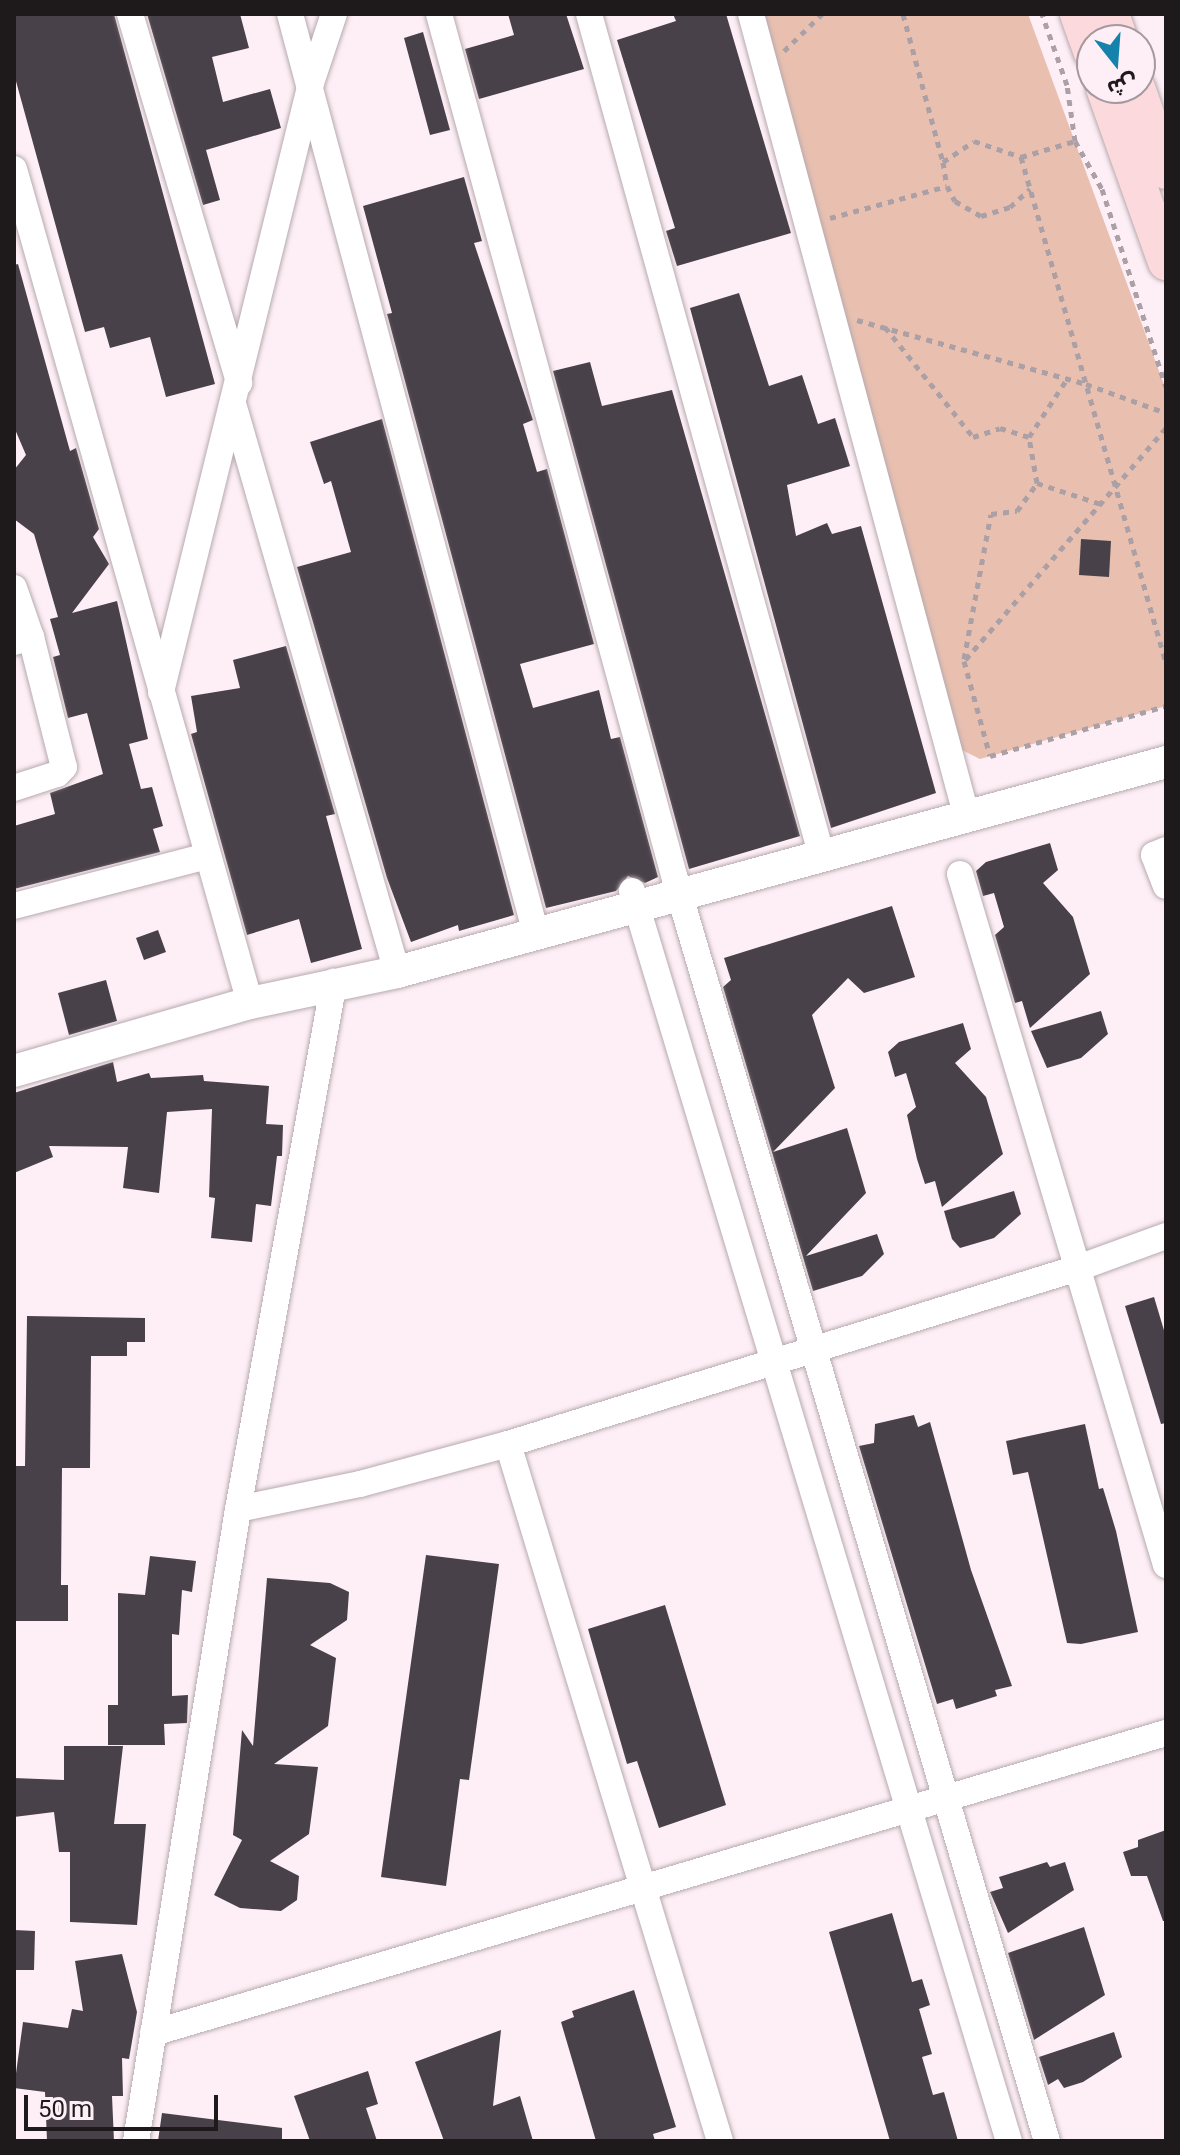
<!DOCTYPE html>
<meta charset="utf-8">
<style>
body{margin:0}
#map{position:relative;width:1180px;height:2155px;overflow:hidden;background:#fdeff5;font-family:Roboto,"Noto Sans Arabic",sans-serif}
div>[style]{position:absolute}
.green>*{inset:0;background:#e9c0b0}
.building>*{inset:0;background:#494149}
.path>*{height:5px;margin-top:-2.5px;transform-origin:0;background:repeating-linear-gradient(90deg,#aba0a5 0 6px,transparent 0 12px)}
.roads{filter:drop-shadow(0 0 2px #b7aaaf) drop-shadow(0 0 2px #b7aaaf)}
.minor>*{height:26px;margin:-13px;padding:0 13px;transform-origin:13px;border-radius:13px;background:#fff}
.tertiary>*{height:32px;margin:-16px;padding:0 16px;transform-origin:16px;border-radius:16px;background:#fff}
.secondary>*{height:36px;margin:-18px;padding:0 18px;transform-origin:18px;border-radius:18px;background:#fcd9dc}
span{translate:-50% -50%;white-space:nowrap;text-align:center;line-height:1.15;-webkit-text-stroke:8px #fdeff5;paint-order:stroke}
.frame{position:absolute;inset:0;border:16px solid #1e191b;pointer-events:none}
.north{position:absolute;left:1076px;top:24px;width:80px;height:80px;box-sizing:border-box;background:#fdeff5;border:2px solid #a4999e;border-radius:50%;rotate:163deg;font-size:22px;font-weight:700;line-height:32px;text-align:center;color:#1e191b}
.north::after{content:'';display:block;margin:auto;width:28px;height:36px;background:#1482aa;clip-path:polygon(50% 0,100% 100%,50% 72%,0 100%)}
.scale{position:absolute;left:24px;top:2095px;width:194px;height:36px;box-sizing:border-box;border:4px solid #1e191b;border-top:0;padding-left:10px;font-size:24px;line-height:28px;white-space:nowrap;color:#1e191b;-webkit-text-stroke:6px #fdeff5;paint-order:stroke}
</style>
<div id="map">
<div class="green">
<i style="clip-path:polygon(753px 14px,1028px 14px,1166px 390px,1166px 706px,980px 759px,958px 748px)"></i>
</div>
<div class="building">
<i style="clip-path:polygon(14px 14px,114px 14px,215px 384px,166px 397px,150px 337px,110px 348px,104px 327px,85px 332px,14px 74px)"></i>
<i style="clip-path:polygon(147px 14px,240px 14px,249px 48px,212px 57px,223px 102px,270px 89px,281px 128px,206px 150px,220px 200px,203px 205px)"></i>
<i style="clip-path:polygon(508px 14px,566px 14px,584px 69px,479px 99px,465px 49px,514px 35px)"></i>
<i style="clip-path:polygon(673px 14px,726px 14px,791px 233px,677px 266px,666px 231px,675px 228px,617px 40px,676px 21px)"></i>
<i style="clip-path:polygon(423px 32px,450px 130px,430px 135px,404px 38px)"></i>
<i style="clip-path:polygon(464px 177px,482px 241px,474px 243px,533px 420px,523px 424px,537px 472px,547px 469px,594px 644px,520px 664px,533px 708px,599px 690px,611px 739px,620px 737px,658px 877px,645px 883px,628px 876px,616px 891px,546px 908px,387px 314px,392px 313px,363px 206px)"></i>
<i style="clip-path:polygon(18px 264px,70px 451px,76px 448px,99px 529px,93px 537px,109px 564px,72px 613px,117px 601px,148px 739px,129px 744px,141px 789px,152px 787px,163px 826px,153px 829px,160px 852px,14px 889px,14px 826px,55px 814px,50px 793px,103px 774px,87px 713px,68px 718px,53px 657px,60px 655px,50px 619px,58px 617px,34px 534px,14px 519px,14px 470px,26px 455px,14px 427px,14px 265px)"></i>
<i style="clip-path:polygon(739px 293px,769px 386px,802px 375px,818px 424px,835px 418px,850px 466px,787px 485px,796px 536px,827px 523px,832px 534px,861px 526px,936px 793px,831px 828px,690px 308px)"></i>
<i style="clip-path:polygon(590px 362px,602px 406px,672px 390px,800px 836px,689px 869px,553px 371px)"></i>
<i style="clip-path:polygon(382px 419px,514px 915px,459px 931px,458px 925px,411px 942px,387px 878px,297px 567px,351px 552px,331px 481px,324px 484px,310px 442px)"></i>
<i style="clip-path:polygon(1081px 539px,1111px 541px,1109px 577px,1079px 575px)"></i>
<i style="clip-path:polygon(286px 646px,335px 814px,326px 816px,362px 949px,311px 963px,299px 919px,247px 935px,191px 734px,197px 732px,191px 696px,240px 688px,233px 660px)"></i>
<i style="clip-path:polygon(1050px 843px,1058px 870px,1043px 883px,1073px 917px,1090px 974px,1030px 1028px,1022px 1001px,1015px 1003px,995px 935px,1004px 927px,994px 893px,983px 896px,976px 871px,986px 862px)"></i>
<i style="clip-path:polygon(892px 906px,915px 977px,864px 993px,848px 978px,812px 1015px,835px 1088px,773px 1152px,847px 1128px,866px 1193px,806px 1256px,877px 1234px,884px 1254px,862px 1276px,813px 1291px,723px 987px,731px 980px,724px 958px)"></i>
<i style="clip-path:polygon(158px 930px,166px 952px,144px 960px,136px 938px)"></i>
<i style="clip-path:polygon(106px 980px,117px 1021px,69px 1035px,58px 993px)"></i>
<i style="clip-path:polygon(1101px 1011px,1108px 1034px,1081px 1058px,1047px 1068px,1031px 1031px)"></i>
<i style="clip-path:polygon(963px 1023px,971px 1049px,955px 1063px,986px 1097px,1003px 1154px,942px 1207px,935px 1181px,925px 1184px,917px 1159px,907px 1115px,916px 1107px,906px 1073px,895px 1077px,888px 1052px,899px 1042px)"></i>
<i style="clip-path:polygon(113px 1062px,117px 1082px,149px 1073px,151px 1078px,203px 1075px,204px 1081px,269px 1086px,266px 1124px,283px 1125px,282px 1156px,277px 1156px,271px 1206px,256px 1204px,252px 1242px,211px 1238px,215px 1198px,209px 1197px,212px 1109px,167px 1112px,159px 1193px,123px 1188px,128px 1147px,49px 1146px,53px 1157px,14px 1173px,14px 1093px)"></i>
<i style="clip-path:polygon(1014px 1191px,1021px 1214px,994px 1238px,960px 1248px,952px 1239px,944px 1211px)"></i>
<i style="clip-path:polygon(1154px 1297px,1166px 1337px,1166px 1423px,1161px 1424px,1125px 1306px)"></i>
<i style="clip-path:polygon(27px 1316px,145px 1318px,145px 1342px,127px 1342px,127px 1356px,91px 1356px,90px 1468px,62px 1468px,61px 1585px,68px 1585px,68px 1621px,14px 1621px,14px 1466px,25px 1466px)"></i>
<i style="clip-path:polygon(914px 1415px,918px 1427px,930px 1422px,971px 1570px,1012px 1686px,995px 1690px,997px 1696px,956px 1709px,953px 1699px,937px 1704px,859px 1446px,874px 1443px,875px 1424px)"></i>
<i style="clip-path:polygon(1085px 1424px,1099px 1489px,1103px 1488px,1116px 1531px,1138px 1632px,1081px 1644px,1067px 1643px,1028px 1472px,1013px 1475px,1006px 1441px)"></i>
<i style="clip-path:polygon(426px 1555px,499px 1564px,469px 1780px,460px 1779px,446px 1886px,381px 1877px)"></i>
<i style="clip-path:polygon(150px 1556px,196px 1561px,192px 1592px,182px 1590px,179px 1635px,172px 1634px,172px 1696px,188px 1695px,187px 1723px,164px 1724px,165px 1745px,108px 1745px,108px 1705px,118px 1705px,118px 1593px,145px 1595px)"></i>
<i style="clip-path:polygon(267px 1578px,330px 1583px,349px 1592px,347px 1620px,310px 1645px,336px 1658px,328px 1726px,274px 1764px,318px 1767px,309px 1834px,270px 1861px,299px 1876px,297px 1900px,281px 1911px,240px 1908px,214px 1895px,242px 1840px,233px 1835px,242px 1730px,253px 1746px)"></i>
<i style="clip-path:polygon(665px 1605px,726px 1805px,659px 1828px,637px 1761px,627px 1764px,588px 1629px)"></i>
<i style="clip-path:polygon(64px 1746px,123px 1746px,114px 1824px,146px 1824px,137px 1925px,70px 1922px,70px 1852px,59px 1852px,54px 1812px,14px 1817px,14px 1778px,64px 1780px)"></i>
<i style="clip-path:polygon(1166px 1830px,1166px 1921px,1163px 1921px,1147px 1876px,1131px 1876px,1123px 1852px,1138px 1847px,1138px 1840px)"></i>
<i style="clip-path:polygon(1047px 1862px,1050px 1867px,1065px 1862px,1074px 1890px,1008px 1933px,990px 1892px,1003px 1888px,999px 1877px)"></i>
<i style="clip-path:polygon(892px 1913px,912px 1982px,922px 1979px,930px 2005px,919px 2009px,932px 2054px,922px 2057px,933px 2095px,944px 2092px,958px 2141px,890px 2141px,829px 1932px)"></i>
<i style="clip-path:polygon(1084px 1927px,1105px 1995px,1034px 2040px,1008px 1953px)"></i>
<i style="clip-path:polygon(14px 1930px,35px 1931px,34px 1970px,14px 1970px)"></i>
<i style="clip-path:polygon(122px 1954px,137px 2012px,129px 2059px,122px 2058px,123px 2096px,112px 2096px,114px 2141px,47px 2141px,45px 2092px,14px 2088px,23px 2022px,68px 2028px,72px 2009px,83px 2011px,75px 1961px)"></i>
<i style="clip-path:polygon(634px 1990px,676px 2127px,653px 2134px,655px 2141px,596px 2141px,561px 2022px,574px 2017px,572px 2011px)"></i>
<i style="clip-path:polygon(501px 2030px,493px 2106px,520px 2096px,533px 2141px,444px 2141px,415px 2062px)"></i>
<i style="clip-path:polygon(1114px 2032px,1122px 2057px,1083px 2082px,1064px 2088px,1058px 2079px,1048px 2085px,1039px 2057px)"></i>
<i style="clip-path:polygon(368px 2071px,378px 2104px,366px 2108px,377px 2141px,310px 2141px,294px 2096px)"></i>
<i style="clip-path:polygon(162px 2113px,282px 2128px,282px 2141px,158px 2141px)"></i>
</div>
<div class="path">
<i style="left:903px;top:14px;width:153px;rotate:74.9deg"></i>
<i style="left:943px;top:162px;width:37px;rotate:-34deg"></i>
<i style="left:974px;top:141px;width:50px;rotate:18.8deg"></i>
<i style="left:1021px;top:157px;width:526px;rotate:74.01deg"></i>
<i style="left:784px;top:51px;width:53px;rotate:-44.2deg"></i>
<i style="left:1075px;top:141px;width:55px;rotate:60.6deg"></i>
<i style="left:1102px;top:189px;width:208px;rotate:72.1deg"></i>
<i style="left:1021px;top:157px;width:56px;rotate:-16.5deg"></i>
<i style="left:1075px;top:141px;width:57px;rotate:-98.1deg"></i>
<i style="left:1067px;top:85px;width:75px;rotate:-109.4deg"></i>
<i style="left:943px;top:162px;width:24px;rotate:81deg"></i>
<i style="left:830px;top:218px;width:121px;rotate:-15.3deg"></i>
<i style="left:947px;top:186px;width:17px;rotate:62deg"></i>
<i style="left:955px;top:201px;width:30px;rotate:30deg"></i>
<i style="left:981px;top:216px;width:30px;rotate:-17deg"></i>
<i style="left:1010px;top:207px;width:27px;rotate:-42deg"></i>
<i style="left:857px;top:320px;width:238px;rotate:15.6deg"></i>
<i style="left:1086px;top:384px;width:85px;rotate:19.9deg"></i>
<i style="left:885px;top:327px;width:141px;rotate:51.3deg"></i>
<i style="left:973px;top:437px;width:28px;rotate:-18deg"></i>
<i style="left:1000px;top:428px;width:30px;rotate:17deg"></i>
<i style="left:1166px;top:428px;width:308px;rotate:130.9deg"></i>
<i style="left:964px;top:661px;width:98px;rotate:74.7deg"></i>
<i style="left:990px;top:756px;width:183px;rotate:-15.9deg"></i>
<i style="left:1037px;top:483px;width:47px;rotate:-99.9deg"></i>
<i style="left:1029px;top:437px;width:69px;rotate:-56.8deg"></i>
<i style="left:964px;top:659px;width:147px;rotate:-79.5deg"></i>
<i style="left:991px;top:514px;width:26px;rotate:-7deg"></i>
<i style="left:1017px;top:511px;width:34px;rotate:-54deg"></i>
<i style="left:1037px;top:483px;width:71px;rotate:18.2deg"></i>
</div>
<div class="roads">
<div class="minor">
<i style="left:130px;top:14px;width:385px;rotate:73.5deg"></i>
<i style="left:290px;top:14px;width:937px;rotate:75.03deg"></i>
<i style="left:439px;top:14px;width:897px;rotate:74.74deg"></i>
<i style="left:675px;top:879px;width:1316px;rotate:73.58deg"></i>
<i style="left:589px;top:14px;width:856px;rotate:74.55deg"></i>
<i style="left:751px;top:14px;width:833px;rotate:74.96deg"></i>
<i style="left:14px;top:169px;width:867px;rotate:74.2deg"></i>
<i style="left:234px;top:407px;width:588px;rotate:73.91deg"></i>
<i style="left:14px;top:588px;width:52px;rotate:70.9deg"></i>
<i style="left:14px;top:642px;width:18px;rotate:-16deg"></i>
<i style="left:31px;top:637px;width:134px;rotate:75.8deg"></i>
<i style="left:64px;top:767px;width:10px;rotate:135deg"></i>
<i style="left:57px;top:774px;width:45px;rotate:162deg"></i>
<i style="left:161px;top:692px;width:627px;rotate:-76.16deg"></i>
<i style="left:311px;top:83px;width:73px;rotate:-71.6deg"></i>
<i style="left:1166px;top:850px;width:13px;rotate:157deg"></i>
<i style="left:1154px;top:855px;width:33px;rotate:69deg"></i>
<i style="left:960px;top:874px;width:721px;rotate:73.4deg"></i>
<i style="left:632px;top:891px;width:1306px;rotate:73.22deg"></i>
<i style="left:14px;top:906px;width:200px;rotate:-14.5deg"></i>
<i style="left:508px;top:1444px;width:729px;rotate:73.08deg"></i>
<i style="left:238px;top:1509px;width:125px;rotate:-11.6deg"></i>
<i style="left:360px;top:1484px;width:153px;rotate:-15.1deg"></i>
<i style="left:508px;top:1444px;width:597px;rotate:-17.16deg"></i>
<i style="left:1078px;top:1268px;width:94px;rotate:-20deg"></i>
<i style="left:153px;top:2033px;width:1056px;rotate:-16.5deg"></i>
<i style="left:136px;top:2141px;width:640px;rotate:-80.83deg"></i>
<i style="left:238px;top:1509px;width:536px;rotate:-79.68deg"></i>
</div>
<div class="tertiary">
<i style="left:14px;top:1071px;width:246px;rotate:-16.1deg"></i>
<i style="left:250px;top:1003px;width:150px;rotate:-11.9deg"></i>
<i style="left:397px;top:972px;width:797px;rotate:-15.27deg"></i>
</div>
<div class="secondary">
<i style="left:1078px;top:14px;width:41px;rotate:70.3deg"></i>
<i style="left:1111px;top:14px;width:28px;rotate:71deg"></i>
<i style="left:1104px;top:88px;width:185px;rotate:70.4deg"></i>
<i style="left:1137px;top:88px;width:88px;rotate:70.7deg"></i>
</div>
</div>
<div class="frame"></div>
<div class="north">ش</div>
<div class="scale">50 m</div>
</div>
